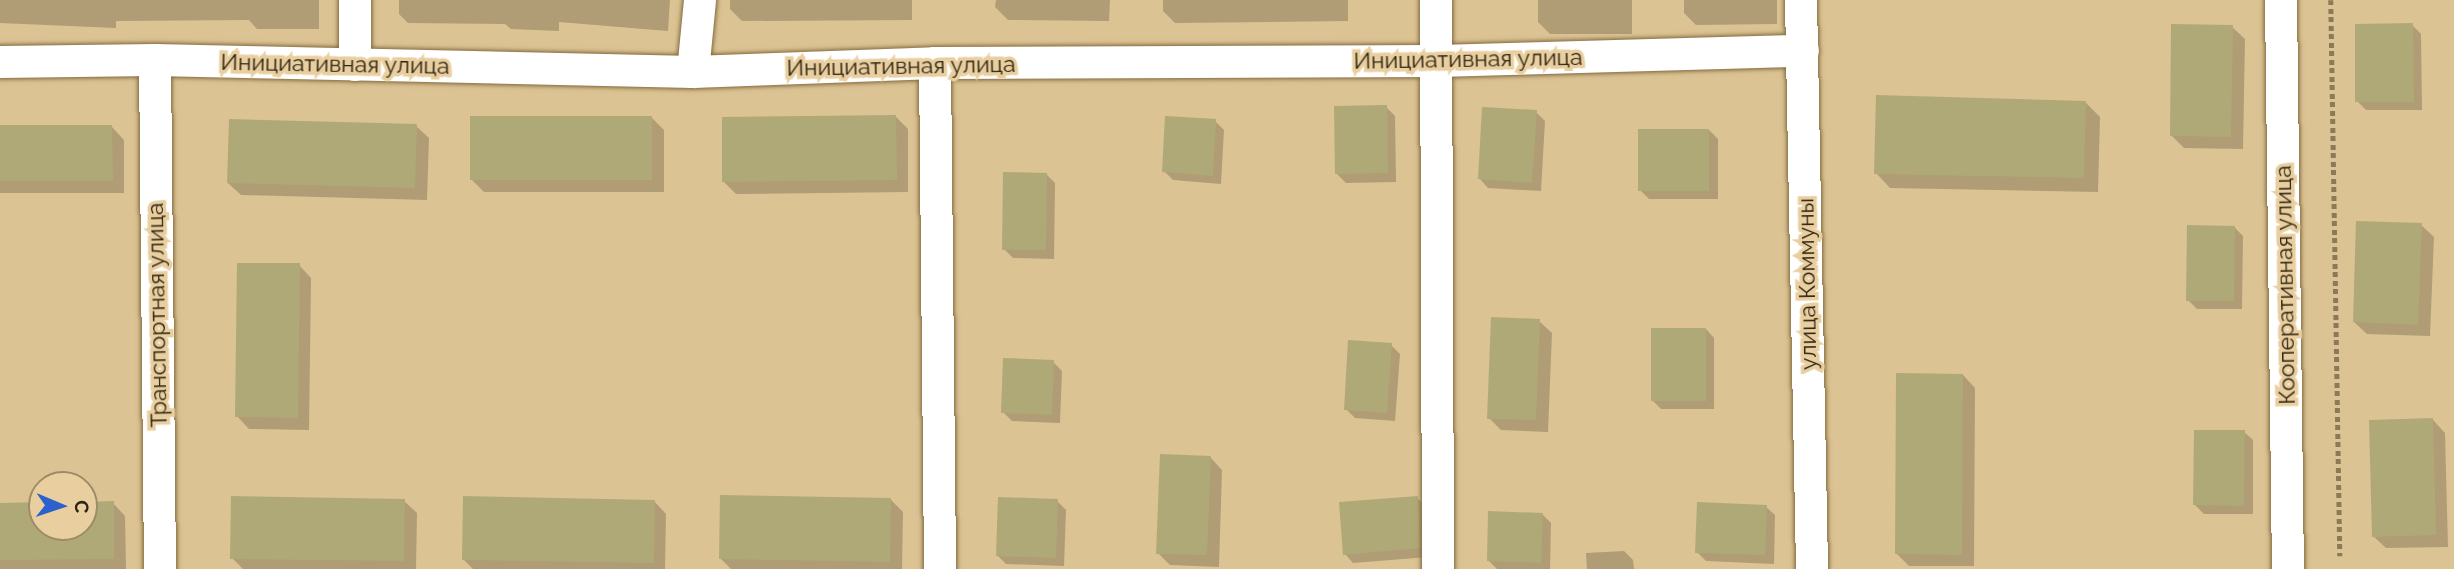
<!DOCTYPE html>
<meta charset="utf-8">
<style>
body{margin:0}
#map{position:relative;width:2454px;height:569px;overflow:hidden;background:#dcc393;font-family:Raleway,sans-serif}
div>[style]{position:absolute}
.shadow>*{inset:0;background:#0003}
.building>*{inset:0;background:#afa977}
.path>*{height:4.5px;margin-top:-2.25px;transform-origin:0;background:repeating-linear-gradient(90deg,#8b7957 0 5px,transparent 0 8.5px)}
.roads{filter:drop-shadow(0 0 2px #846c40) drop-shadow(0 0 2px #846c40)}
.street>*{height:32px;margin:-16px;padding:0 16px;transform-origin:16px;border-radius:16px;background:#fff}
span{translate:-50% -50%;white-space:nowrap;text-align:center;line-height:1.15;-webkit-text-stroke:7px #e9cfa0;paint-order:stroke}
.street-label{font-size:23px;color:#2e2412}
.north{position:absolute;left:28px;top:471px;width:70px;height:70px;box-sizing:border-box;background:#e9cfa0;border:2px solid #9e8b67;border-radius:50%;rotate:92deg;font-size:19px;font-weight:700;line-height:28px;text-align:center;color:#2e2412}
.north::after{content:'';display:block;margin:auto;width:24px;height:32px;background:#2c60ce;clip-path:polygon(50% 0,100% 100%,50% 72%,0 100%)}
</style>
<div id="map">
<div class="shadow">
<i style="clip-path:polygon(0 0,319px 0,319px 29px,257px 29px,249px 20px,116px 21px,116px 28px,0 23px)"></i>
<i style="clip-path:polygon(399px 0,670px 0,668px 31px,559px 22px,559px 31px,511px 29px,505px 24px,408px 23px,399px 14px)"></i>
<i style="clip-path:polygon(730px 0,912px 0,912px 20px,742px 21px,730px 9px)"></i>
<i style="clip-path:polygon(996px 0,1110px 0,1109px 21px,1008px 20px,995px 7px)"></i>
<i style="clip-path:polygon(1163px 0,1348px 0,1348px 21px,1175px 23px,1163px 11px)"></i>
<i style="clip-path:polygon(1538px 0,1632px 0,1632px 34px,1550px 34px,1538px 22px)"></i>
<i style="clip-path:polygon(1684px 0,1777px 0,1777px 24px,1696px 25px,1684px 13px)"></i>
<i style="clip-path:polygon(2412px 25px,2421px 34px,2422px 110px,2366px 110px,2357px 101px)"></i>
<i style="clip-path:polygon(2232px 27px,2245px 39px,2243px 149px,2184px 148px,2172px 136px)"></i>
<i style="clip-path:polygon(2085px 102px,2100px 117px,2098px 192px,1890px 188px,1876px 173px)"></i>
<i style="clip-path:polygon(1386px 107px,1395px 116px,1396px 182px,1346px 183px,1337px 174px)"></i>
<i style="clip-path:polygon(1536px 112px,1545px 121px,1541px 191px,1488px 188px,1480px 179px)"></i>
<i style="clip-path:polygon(895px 116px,908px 129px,908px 192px,736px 194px,724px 182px)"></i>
<i style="clip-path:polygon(651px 117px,664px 130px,664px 192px,484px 192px,472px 180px)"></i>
<i style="clip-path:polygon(1215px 121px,1224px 130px,1221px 184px,1173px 180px,1164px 171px)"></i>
<i style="clip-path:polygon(416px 126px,429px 138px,427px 200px,241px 195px,228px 183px)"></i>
<i style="clip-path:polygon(0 127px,112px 127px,124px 140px,124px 193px,0 193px)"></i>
<i style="clip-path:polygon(1709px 130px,1718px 139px,1718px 199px,1649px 199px,1640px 190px)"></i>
<i style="clip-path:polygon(1046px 174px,1055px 183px,1054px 259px,1013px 258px,1004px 249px)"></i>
<i style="clip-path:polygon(2421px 225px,2434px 237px,2430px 336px,2367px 334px,2354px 322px)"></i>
<i style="clip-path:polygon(2234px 227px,2243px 236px,2242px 309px,2197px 309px,2188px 300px)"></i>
<i style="clip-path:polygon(299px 265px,311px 278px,309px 430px,249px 429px,237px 416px)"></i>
<i style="clip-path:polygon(1539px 321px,1552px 333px,1548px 432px,1501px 430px,1489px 418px)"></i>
<i style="clip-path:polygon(1706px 329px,1714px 338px,1714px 409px,1661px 409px,1652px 400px)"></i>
<i style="clip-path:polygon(1391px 345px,1400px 354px,1395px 421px,1355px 418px,1346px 409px)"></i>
<i style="clip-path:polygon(1053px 362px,1062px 371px,1060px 423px,1012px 421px,1003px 412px)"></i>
<i style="clip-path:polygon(1963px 375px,1975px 388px,1974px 566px,1909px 566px,1897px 554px)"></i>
<i style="clip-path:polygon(2433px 420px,2445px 433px,2448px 547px,2386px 548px,2373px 536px)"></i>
<i style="clip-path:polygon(2244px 432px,2253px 440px,2253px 514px,2204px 514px,2195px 505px)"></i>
<i style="clip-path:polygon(1210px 457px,1222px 470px,1219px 567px,1170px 565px,1158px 553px)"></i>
<i style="clip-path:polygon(1417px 498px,1426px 506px,1428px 557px,1353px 563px,1345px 554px)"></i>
<i style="clip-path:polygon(891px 500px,903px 512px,902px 569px,731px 569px,721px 559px)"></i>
<i style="clip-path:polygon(404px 501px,417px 513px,416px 569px,243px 569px,232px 558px)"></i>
<i style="clip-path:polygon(654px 501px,666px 514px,665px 569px,473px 569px,463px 559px)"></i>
<i style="clip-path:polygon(1057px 501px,1066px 510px,1064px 566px,1006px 564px,997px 555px)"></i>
<i style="clip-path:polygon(113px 503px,125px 516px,126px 569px,0 569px,0 505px,42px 504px,42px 527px,84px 527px,84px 504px)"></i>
<i style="clip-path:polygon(1766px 507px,1775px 515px,1774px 564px,1706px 561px,1697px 552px)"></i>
<i style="clip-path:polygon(1542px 514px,1551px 523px,1550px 569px,1497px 569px,1488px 560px)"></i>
<i style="clip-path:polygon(1624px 551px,1633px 560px,1634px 569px,1587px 569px,1586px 553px)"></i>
</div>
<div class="building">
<i style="clip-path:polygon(2413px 23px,2414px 102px,2355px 102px,2355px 24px)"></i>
<i style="clip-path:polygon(2171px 24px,2233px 25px,2231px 137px,2170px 136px)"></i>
<i style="clip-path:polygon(1876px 95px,2086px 101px,2084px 178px,1874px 174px)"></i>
<i style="clip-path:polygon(1387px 105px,1388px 173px,1335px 174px,1334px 106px)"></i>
<i style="clip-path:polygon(1482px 107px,1537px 110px,1532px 183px,1478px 179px)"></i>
<i style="clip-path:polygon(896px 115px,897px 180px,722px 182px,722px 117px)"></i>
<i style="clip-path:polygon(470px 116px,652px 116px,652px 180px,470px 180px)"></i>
<i style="clip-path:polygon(1165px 116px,1216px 119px,1213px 176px,1162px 172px)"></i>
<i style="clip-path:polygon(229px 119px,417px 124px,415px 188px,227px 183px)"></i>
<i style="clip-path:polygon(0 125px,112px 125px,113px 181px,0 181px)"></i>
<i style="clip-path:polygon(1638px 129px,1709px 129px,1709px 191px,1638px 191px)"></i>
<i style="clip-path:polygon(1003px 172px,1047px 173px,1046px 250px,1002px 250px)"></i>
<i style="clip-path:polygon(2356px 221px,2422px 223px,2418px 325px,2353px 322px)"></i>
<i style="clip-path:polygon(2187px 225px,2235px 226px,2234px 301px,2186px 301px)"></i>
<i style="clip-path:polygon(237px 263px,300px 263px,298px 418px,235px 417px)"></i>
<i style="clip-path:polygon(1491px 317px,1540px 319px,1536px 420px,1487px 419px)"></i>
<i style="clip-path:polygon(1651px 328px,1706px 328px,1706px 401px,1651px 401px)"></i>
<i style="clip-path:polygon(1348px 340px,1392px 343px,1387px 413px,1344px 410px)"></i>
<i style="clip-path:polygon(1003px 358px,1054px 360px,1052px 415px,1001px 413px)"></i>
<i style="clip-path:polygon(1896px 373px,1963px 374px,1962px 555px,1895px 554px)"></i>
<i style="clip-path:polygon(2433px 418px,2436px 535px,2372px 537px,2369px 420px)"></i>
<i style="clip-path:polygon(2194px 430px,2245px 430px,2244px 506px,2193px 505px)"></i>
<i style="clip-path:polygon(1160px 454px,1211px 456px,1207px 555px,1156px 554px)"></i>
<i style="clip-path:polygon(720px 495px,891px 498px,890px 562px,719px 559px)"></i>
<i style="clip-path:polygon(231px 496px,405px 499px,404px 561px,230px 559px)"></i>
<i style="clip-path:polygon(463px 496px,655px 500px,654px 563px,462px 560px)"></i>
<i style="clip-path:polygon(1418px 496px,1420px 548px,1343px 555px,1339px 502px)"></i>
<i style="clip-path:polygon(998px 497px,1058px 499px,1056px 558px,996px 556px)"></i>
<i style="clip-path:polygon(114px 501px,114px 559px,0 560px,0 503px,42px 502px,42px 527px,84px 527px,84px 502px)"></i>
<i style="clip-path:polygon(1697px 502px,1767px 505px,1765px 555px,1695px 553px)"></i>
<i style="clip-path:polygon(1488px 511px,1543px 513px,1541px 563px,1487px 561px)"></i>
</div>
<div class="path">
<i style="left:2331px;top:0;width:556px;rotate:89.07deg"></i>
</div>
<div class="roads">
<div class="street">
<i style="left:1436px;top:0;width:569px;rotate:89.8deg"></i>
<i style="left:1801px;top:0;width:569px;rotate:88.89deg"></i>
<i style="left:2281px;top:0;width:569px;rotate:89.3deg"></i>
<i style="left:155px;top:60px;width:509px;rotate:89.44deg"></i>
<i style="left:0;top:62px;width:155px;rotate:-0.7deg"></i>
<i style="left:155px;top:60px;width:538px;rotate:1.28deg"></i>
<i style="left:693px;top:72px;width:242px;rotate:-2.1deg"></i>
<i style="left:935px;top:63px;width:502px;rotate:-0.23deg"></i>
<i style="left:1437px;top:61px;width:366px;rotate:-1.6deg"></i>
<i style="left:935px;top:63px;width:506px;rotate:89.43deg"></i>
<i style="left:355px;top:65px;width:65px;rotate:-90deg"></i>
<i style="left:693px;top:72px;width:72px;rotate:-84.4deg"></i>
</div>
</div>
<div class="street-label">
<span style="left:1468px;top:59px;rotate:-1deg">Инициативная улица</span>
<span style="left:335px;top:64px;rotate:1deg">Инициативная улица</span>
<span style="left:901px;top:66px;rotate:-1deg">Инициативная улица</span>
<span style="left:1807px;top:284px;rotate:-91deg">улица Коммуны</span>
<span style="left:2285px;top:285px;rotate:-91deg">Кооперативная улица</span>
<span style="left:157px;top:315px;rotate:-91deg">Транспортная улица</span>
</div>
<div class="north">С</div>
</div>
